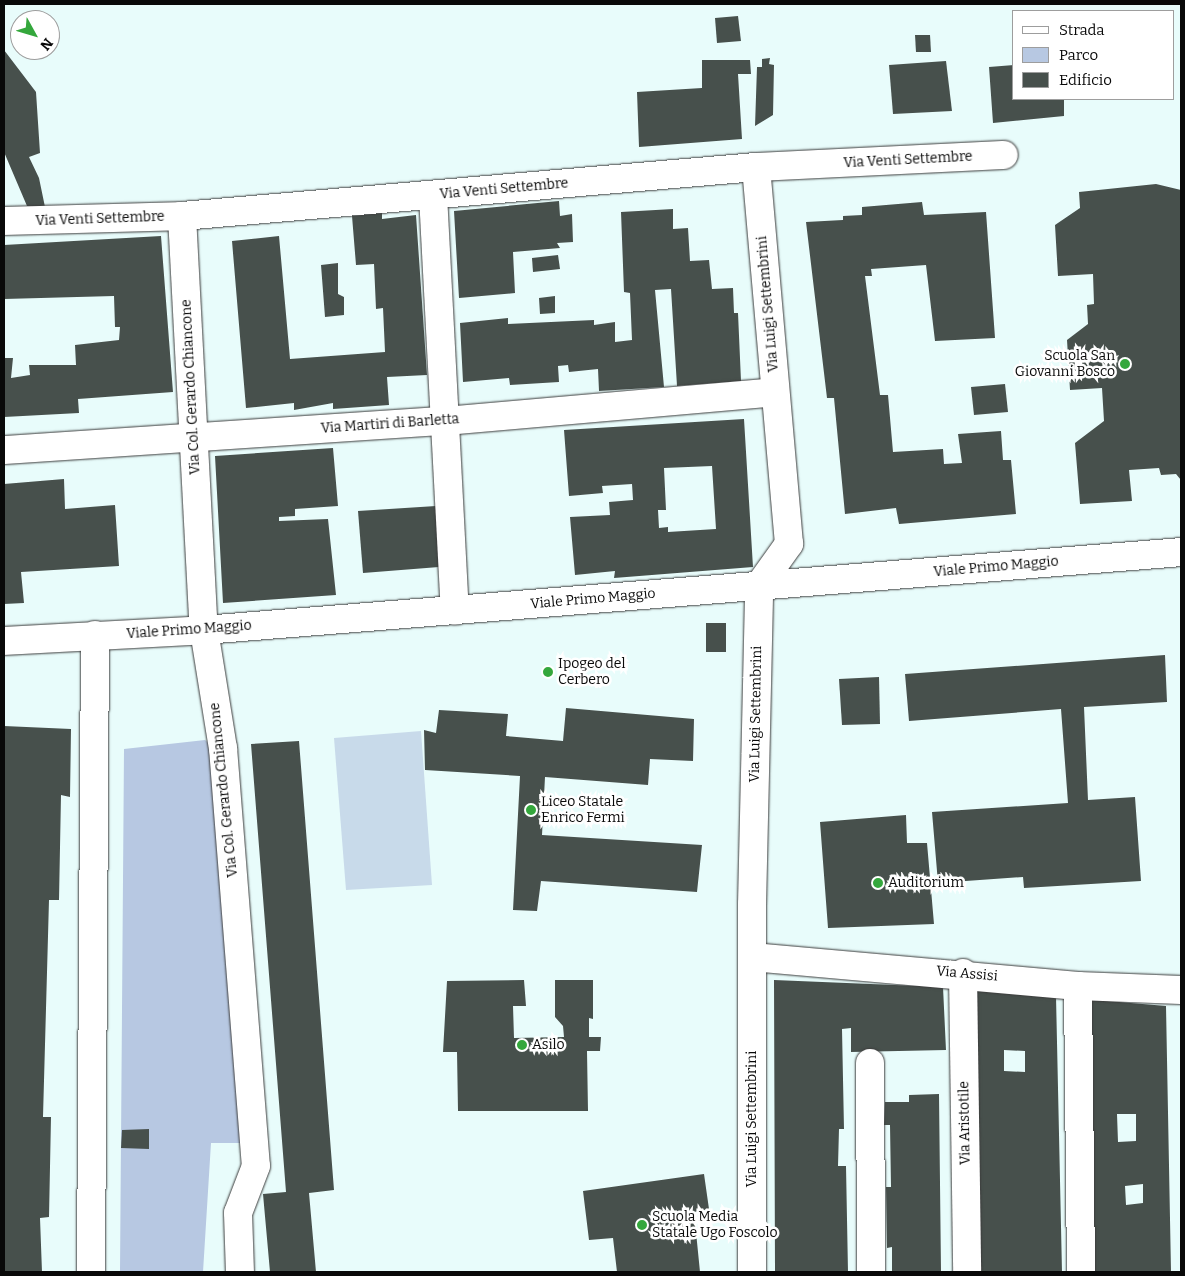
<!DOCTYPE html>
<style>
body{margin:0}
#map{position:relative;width:1185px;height:1276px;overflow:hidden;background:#e8fcfb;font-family:Bitter,serif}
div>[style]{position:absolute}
.green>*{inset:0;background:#b7c8e2}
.pitch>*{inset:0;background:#c8daea}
.building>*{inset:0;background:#47504c}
.roads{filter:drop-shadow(0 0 1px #3c3c3c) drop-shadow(0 0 1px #3c3c3c)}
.street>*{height:28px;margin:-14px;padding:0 14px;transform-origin:14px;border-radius:14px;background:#fff}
.dots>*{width:14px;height:14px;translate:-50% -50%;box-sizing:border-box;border:2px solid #fff;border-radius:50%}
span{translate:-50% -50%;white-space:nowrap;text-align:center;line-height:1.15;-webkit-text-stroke:5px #fff;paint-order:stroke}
.street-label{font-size:14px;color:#090909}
.poi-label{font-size:14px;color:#090909}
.right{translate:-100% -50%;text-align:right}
.left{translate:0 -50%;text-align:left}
.frame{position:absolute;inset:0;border:5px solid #090909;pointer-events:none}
.legend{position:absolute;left:1012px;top:10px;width:162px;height:90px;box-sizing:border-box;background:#fff;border:1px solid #9d9d9d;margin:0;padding:6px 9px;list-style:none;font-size:15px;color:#090909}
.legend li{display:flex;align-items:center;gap:10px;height:25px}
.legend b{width:25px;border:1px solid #9d9d9d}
.north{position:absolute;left:10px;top:10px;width:50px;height:50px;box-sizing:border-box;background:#fff;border:1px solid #9d9d9d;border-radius:50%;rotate:129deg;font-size:14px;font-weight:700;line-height:20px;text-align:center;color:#090909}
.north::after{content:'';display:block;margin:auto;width:18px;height:22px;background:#34a73c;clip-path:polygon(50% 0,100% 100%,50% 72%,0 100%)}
</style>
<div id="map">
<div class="green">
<i style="clip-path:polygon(205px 740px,212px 746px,242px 1143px,211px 1143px,203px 1272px,120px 1272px,124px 749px)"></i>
</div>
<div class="pitch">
<i style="clip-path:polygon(421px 731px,432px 885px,346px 890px,334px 738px)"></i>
</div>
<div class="building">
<i style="clip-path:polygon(738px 16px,741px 41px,717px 43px,715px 18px)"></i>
<i style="clip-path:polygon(915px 35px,930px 35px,931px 52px,916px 52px)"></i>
<i style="clip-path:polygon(4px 50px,36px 92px,40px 153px,29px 157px,39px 178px,45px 207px,27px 206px,4px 152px)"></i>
<i style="clip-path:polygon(770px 58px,769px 64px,774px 65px,773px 115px,755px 126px,757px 67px,762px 67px,762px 59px)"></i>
<i style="clip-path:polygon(702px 60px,750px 60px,751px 74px,738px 74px,742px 139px,639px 147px,637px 92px,702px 88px)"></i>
<i style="clip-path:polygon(946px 61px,952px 111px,893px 114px,889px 65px)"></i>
<i style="clip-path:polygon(1014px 65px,1014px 99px,1064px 99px,1064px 116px,993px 123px,989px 67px)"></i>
<i style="clip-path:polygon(1156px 184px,1181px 190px,1181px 480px,1176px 474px,1161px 475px,1159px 468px,1129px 470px,1132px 501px,1080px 504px,1075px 443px,1104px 421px,1102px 388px,1070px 390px,1067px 340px,1088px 324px,1087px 305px,1094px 304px,1093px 274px,1058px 276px,1055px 225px,1080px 208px,1079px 192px)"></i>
<i style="clip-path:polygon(559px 201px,560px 216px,572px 214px,573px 242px,557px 243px,560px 248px,513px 252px,515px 293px,459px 298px,454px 211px)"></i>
<i style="clip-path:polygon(922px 202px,924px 215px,986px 212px,995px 338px,935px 341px,926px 265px,871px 269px,872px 276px,865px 276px,880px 395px,888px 395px,893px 452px,943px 449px,944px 464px,962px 463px,958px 434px,1001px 431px,1003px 460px,1011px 460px,1016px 514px,899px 524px,896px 508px,845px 514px,834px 398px,827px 398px,806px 222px,843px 220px,843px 216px,862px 215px,862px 207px)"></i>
<i style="clip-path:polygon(673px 209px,673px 229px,688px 228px,690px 261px,709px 260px,712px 289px,733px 288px,734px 313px,738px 313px,741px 381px,677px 386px,671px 289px,655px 290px,664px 387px,599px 391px,598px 369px,569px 372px,568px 365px,558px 366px,559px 382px,510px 385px,509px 378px,463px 382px,460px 323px,508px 318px,508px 324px,594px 320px,594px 325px,615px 322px,615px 342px,632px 340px,630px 293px,624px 292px,621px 212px)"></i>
<i style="clip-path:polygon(382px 213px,382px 219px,416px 215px,427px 375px,387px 377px,389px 405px,333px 409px,333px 403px,294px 410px,294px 403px,246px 408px,232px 241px,279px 236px,290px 359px,385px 352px,383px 308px,376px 309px,374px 264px,356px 265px,352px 216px)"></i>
<i style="clip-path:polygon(161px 236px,173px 392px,78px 399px,79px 413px,4px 417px,4px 358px,13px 358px,11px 378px,30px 375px,29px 365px,76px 365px,75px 345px,119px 340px,120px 327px,115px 327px,114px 296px,4px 299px,4px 245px)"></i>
<i style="clip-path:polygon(558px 255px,560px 269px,533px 272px,532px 258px)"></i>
<i style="clip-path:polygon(338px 263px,338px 294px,344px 297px,344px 315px,325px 317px,321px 265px)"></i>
<i style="clip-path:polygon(555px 296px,555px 313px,540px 314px,539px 298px)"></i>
<i style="clip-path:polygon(1005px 384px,1008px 412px,974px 415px,971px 387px)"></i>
<i style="clip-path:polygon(evenodd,744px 419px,753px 567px,614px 578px,615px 571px,575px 575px,570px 517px,610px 515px,609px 502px,633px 500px,632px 484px,602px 486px,603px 493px,569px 496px,564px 430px,744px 419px,712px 466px,716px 529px,668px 532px,668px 527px,659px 528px,658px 510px,666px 510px,664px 468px,712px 466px)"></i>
<i style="clip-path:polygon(333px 448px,338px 506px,295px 509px,295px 516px,279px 517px,279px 521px,328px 519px,336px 595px,223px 603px,215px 456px)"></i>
<i style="clip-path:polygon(64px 479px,65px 509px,115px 505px,119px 566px,21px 572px,24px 603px,4px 604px,4px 484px)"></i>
<i style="clip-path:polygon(436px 506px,439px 567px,363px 573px,358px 511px)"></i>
<i style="clip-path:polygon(706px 623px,726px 623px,726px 652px,706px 652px)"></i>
<i style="clip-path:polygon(1165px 655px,1167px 702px,1084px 707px,1088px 800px,1135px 797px,1141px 881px,1024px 888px,1023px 877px,938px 883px,932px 812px,1068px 803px,1061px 709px,909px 721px,905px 674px)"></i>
<i style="clip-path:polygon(879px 677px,880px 724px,842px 725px,839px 679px)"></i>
<i style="clip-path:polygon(566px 708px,694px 719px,693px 761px,650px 759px,648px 785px,545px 777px,542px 835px,702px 845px,697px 892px,541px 881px,537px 911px,513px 910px,520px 776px,425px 770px,424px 730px,436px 733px,439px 710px,508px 714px,506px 736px,563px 741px)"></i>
<i style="clip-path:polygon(4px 726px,71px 729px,70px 797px,61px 795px,59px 900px,49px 900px,43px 1117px,51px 1117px,49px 1217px,40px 1218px,42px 1272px,4px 1272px)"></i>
<i style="clip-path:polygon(299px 741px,334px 1190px,309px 1193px,316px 1272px,270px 1272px,263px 1194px,286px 1192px,251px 744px)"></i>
<i style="clip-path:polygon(906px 815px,907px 843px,927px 843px,934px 924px,828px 928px,820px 822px)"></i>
<i style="clip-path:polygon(524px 980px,526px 1006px,513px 1006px,514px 1038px,564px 1037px,563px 1026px,555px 1017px,555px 980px,593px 980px,593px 1019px,589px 1018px,589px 1037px,601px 1037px,600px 1051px,587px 1051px,588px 1111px,458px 1111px,457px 1052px,443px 1052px,447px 981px)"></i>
<i style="clip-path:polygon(774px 980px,943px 987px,946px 1050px,851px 1052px,851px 1028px,842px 1029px,844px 1129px,839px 1129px,838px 1166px,846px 1166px,848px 1272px,775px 1272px)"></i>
<i style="clip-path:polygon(evenodd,973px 989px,1056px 996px,1062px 1272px,976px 1272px,973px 989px,1004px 1050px,1025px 1051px,1025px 1072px,1004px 1071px,1004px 1050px)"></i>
<i style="clip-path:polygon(evenodd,1084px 999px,1166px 1006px,1171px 1272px,1089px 1272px,1084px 999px,1117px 1114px,1136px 1114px,1136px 1141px,1118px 1142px,1117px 1114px,1084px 999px,1143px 1184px,1143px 1203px,1126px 1205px,1125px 1186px,1143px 1184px)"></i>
<i style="clip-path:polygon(939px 1094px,941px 1272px,892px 1272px,892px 1247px,887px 1248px,886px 1187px,891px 1187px,890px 1125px,884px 1125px,885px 1102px,909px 1102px,909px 1095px)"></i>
<i style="clip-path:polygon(149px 1129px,149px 1149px,121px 1148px,122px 1130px)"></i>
<i style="clip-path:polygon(704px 1174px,709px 1209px,694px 1212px,700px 1272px,617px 1272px,613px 1238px,589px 1240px,583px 1191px)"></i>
</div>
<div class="roads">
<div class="street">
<i style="left:433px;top:195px;width:416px;rotate:87deg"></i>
<i style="left:182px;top:216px;width:415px;rotate:87deg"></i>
<i style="left:204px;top:630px;width:120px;rotate:80.9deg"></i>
<i style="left:223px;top:748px;width:419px;rotate:85.5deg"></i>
<i style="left:256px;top:1166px;width:50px;rotate:111deg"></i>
<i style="left:238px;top:1213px;width:59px;rotate:88.1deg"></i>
<i style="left:4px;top:221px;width:178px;rotate:-1.6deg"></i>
<i style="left:182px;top:216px;width:576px;rotate:-4.88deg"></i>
<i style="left:756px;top:167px;width:248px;rotate:-2.8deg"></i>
<i style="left:4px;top:450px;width:442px;rotate:-3.8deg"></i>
<i style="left:445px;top:421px;width:331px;rotate:-5deg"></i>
<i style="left:4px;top:641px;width:200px;rotate:-3.1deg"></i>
<i style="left:204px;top:630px;width:980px;rotate:-4.56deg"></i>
<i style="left:752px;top:957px;width:327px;rotate:5.1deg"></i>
<i style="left:1078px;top:986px;width:103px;rotate:2.2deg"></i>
<i style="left:963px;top:973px;width:299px;rotate:89.2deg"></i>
<i style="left:1078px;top:986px;width:286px;rotate:89.4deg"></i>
<i style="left:870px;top:1063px;width:209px;rotate:89.7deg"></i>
<i style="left:91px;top:1272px;width:637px;rotate:-89.64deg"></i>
<i style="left:752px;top:1272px;width:367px;rotate:-90deg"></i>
<i style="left:752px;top:905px;width:319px;rotate:-88.7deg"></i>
<i style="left:759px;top:586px;width:52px;rotate:-54.5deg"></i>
<i style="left:789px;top:544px;width:378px;rotate:-95deg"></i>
</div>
</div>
<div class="dots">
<i style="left:1125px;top:364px;background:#34a73c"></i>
<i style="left:548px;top:672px;background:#34a73c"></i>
<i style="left:531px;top:810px;background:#34a73c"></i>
<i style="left:878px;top:883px;background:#34a73c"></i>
<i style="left:522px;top:1045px;background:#34a73c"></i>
<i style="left:642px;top:1225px;background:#34a73c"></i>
</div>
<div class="street-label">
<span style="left:908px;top:160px;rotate:-3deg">Via Venti Settembre</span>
<span style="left:504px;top:189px;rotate:-5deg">Via Venti Settembre</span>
<span style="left:100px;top:219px;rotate:-2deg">Via Venti Settembre</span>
<span style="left:768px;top:304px;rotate:-95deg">Via Luigi Settembrini</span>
<span style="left:191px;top:387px;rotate:-93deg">Via Col. Gerardo Chiancone</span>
<span style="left:390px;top:424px;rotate:-4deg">Via Martiri di Barletta</span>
<span style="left:996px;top:567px;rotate:-5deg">Viale Primo Maggio</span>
<span style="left:593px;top:599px;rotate:-5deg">Viale Primo Maggio</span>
<span style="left:189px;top:630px;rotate:-4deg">Viale Primo Maggio</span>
<span style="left:756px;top:714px;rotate:-89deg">Via Luigi Settembrini</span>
<span style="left:224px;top:790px;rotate:-96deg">Via Col. Gerardo Chiancone</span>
<span style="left:967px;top:974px;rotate:5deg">Via Assisi</span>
<span style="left:752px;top:1119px;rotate:-90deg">Via Luigi Settembrini</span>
<span style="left:965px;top:1123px;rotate:-91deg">Via Aristotile</span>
</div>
<div class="poi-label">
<span class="right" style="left:1115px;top:364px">Scuola San<br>Giovanni Bosco</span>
<span class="left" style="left:558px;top:672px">Ipogeo del<br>Cerbero</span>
<span class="left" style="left:541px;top:810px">Liceo Statale<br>Enrico Fermi</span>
<span class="left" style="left:888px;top:883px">Auditorium</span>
<span class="left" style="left:532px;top:1045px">Asilo</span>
<span class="left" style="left:652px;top:1225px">Scuola Media<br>Statale Ugo Foscolo</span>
</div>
<div class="frame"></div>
<ul class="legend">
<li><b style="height:6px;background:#fff"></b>Strada</li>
<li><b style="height:14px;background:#b7c8e2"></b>Parco</li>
<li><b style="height:14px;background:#47504c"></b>Edificio</li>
</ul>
<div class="north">N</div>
</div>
